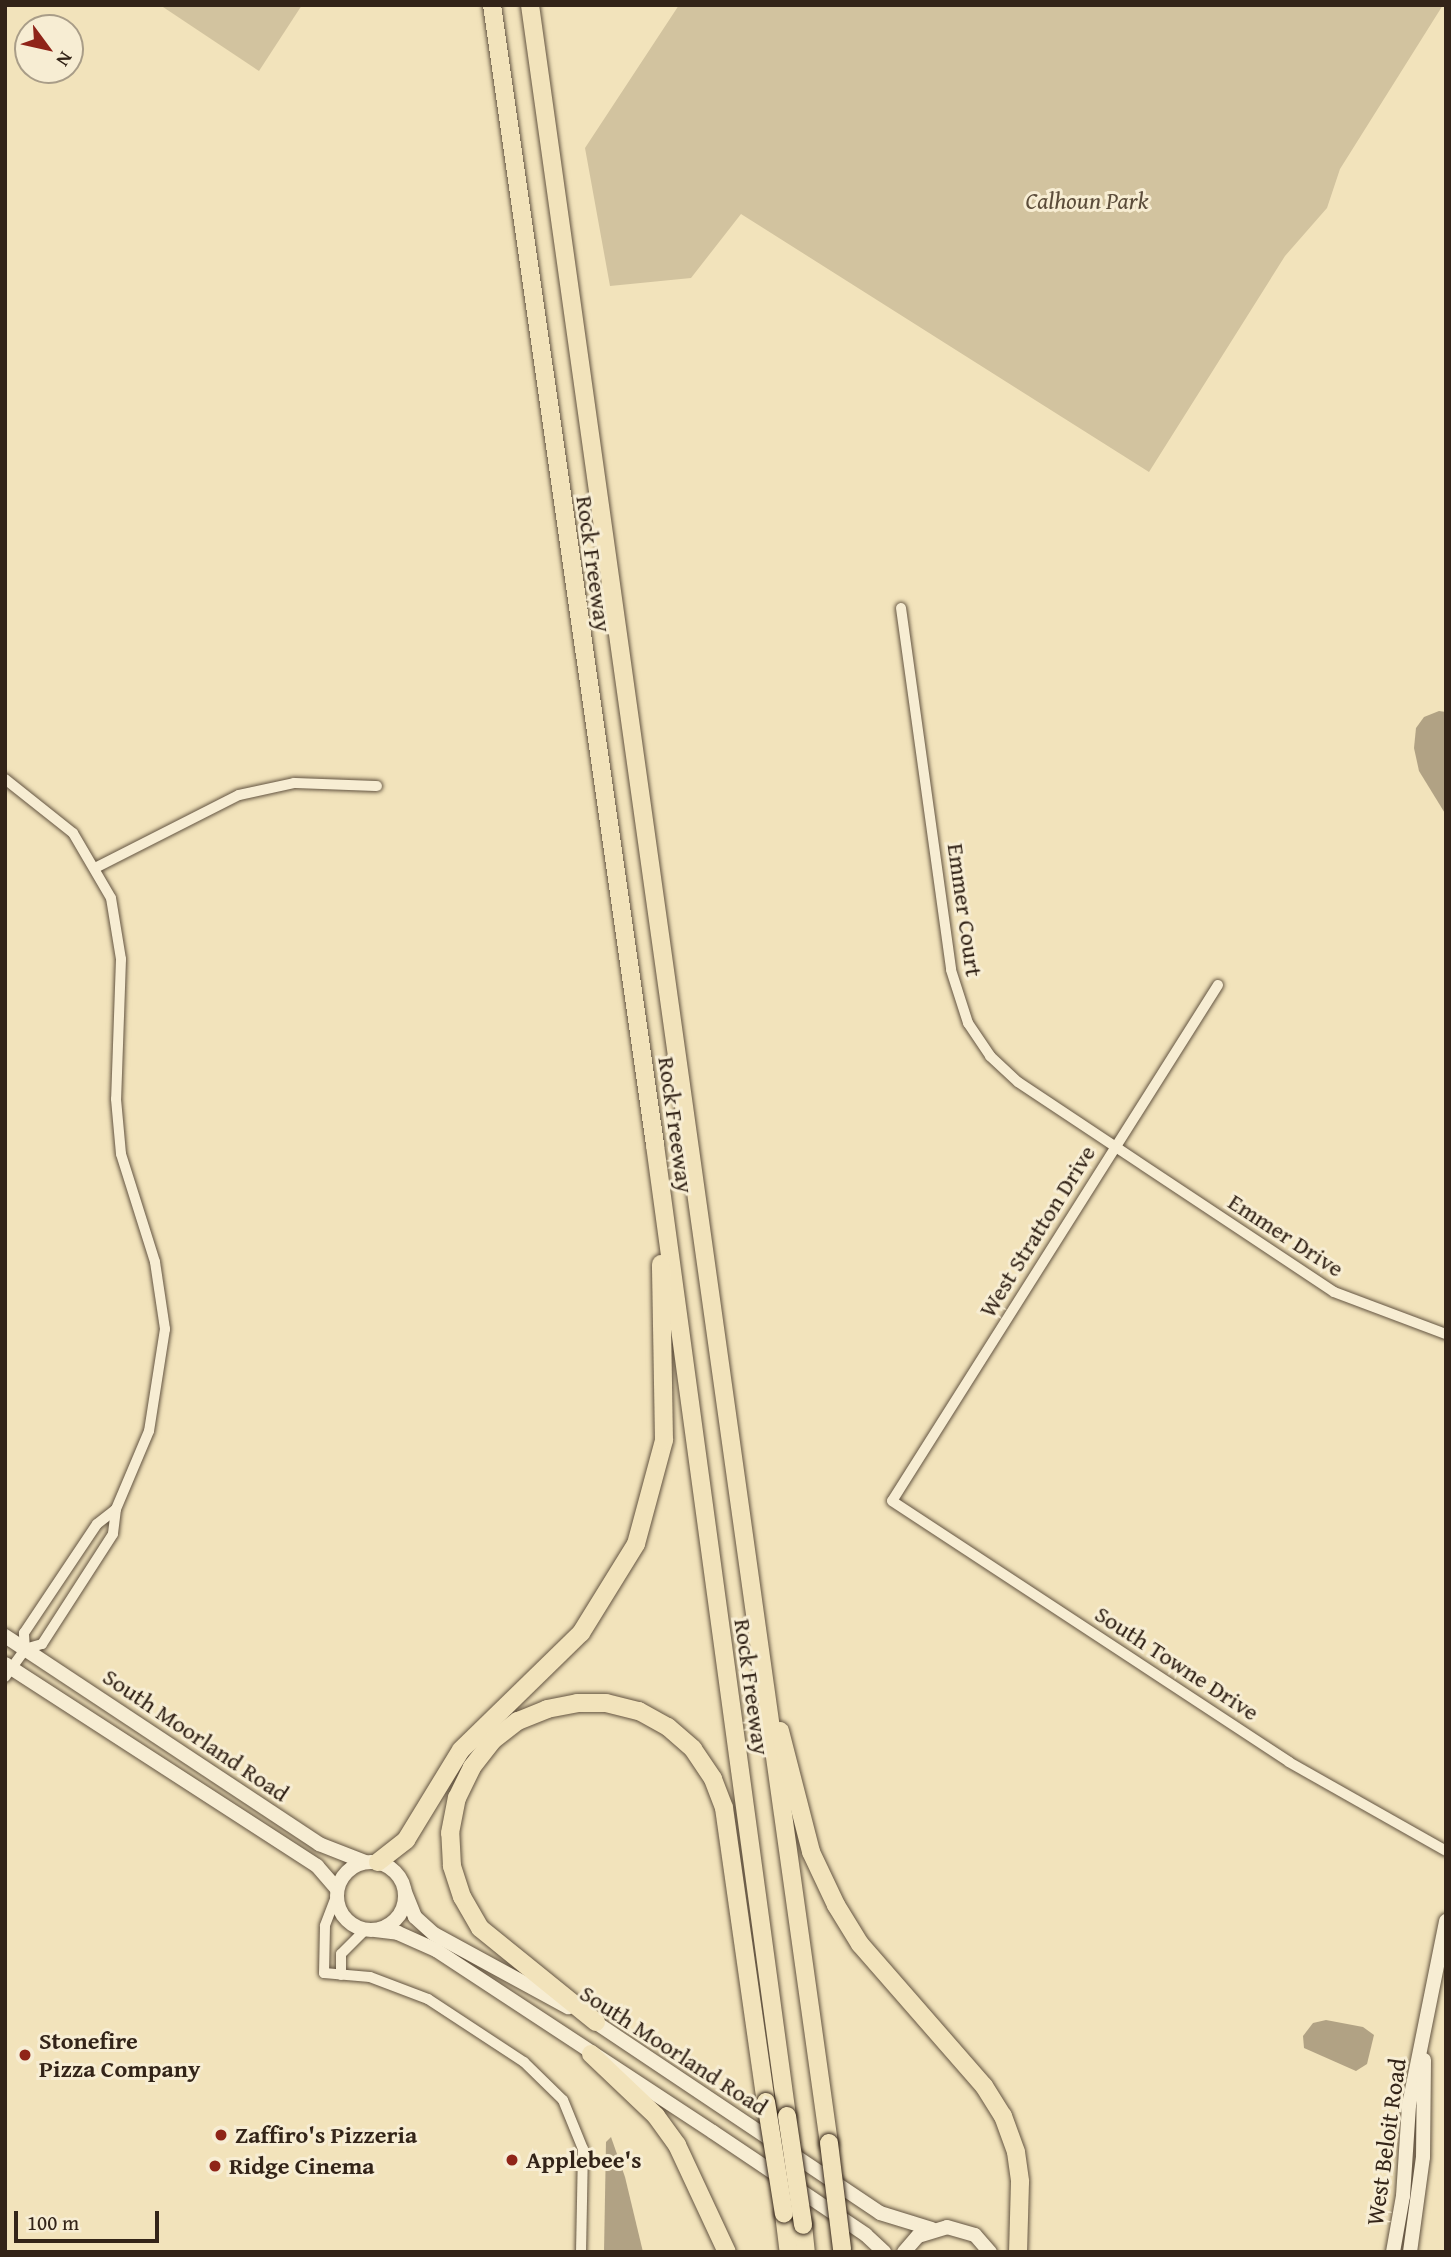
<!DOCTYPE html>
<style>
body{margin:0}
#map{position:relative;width:1451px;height:2257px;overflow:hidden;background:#f2e3bb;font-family:"Gentium Book Plus",serif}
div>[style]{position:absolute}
.green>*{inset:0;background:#d2c39f}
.water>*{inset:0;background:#b1a284}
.roads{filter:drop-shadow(0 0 2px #635441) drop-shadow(0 0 2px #635441)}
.minor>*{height:10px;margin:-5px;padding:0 5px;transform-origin:5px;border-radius:5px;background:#f7edd3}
.secondary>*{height:14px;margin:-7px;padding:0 7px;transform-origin:7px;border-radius:7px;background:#f7edd3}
.secondary>.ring{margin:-7px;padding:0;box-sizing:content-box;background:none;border:14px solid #f7edd3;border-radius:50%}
.motorway>*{height:18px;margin:-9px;padding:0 9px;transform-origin:9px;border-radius:9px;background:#f2e3bb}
.bridges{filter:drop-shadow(0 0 2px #332418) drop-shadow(0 0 2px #332418)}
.motorway-bridge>*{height:18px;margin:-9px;padding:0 9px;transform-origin:9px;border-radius:9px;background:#f2e3bb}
.dots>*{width:19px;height:19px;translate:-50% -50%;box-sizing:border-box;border:4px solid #f7edd3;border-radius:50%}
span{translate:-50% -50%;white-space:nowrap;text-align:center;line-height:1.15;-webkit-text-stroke:6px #f7edd3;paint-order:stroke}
.park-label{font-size:24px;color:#5b4c3a;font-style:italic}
.street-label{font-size:24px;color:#332418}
.poi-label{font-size:24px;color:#332418;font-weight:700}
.left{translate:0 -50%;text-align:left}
.frame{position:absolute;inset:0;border:7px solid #332418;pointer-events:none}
.north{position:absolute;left:14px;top:14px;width:70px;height:70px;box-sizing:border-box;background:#f7edd3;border:2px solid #a99d88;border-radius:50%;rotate:123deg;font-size:19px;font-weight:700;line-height:28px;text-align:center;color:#332418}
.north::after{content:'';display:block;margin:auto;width:24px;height:32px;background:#8f2418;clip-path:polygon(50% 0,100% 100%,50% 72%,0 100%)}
.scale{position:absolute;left:14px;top:2211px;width:145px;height:32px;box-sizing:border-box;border:4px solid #332418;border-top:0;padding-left:9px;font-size:21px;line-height:24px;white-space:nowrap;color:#332418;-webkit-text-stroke:5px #f7edd3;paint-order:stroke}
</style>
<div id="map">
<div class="green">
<i style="clip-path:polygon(160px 5px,302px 5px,259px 71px)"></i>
<i style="clip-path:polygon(679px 5px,1443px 5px,1340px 169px,1327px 208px,1285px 256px,1149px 472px,741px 214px,691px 278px,610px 286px,585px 148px)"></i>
</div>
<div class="water">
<i style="clip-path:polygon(1439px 711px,1446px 712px,1446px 815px,1419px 771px,1414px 748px,1416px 728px,1424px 717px)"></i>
<i style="clip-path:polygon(1326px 2020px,1363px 2027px,1374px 2035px,1367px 2064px,1356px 2071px,1304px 2048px,1303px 2036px,1313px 2023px)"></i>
<i style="clip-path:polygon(611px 2137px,625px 2177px,643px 2252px,604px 2252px,606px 2142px)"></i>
</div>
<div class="roads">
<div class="minor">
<i style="left:901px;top:608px;width:365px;rotate:82.1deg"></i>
<i style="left:951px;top:970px;width:56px;rotate:72.2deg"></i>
<i style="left:968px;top:1023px;width:40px;rotate:56deg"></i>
<i style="left:990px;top:1056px;width:38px;rotate:43deg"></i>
<i style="left:1018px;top:1082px;width:379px;rotate:33.6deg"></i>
<i style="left:1334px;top:1292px;width:120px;rotate:20.6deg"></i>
<i style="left:5px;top:779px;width:87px;rotate:38.5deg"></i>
<i style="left:73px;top:833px;width:75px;rotate:59.7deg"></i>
<i style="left:111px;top:898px;width:62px;rotate:80.7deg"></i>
<i style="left:121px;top:959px;width:140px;rotate:92deg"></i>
<i style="left:116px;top:1099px;width:55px;rotate:84.8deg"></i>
<i style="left:121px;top:1154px;width:113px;rotate:72.5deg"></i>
<i style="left:155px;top:1262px;width:68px;rotate:81.5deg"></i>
<i style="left:165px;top:1329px;width:103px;rotate:98.9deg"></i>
<i style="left:149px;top:1431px;width:85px;rotate:112.9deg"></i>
<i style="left:116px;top:1509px;width:25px;rotate:97deg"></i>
<i style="left:113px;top:1534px;width:131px;rotate:122.8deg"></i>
<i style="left:42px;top:1644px;width:18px;rotate:164deg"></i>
<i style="left:97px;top:867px;width:159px;rotate:-26.9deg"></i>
<i style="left:239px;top:795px;width:56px;rotate:-12.3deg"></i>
<i style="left:294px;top:783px;width:83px;rotate:2.1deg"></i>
<i style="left:1218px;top:985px;width:610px;rotate:122.28deg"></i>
<i style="left:892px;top:1501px;width:475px;rotate:33.3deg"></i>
<i style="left:1289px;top:1762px;width:180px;rotate:29.5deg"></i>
<i style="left:25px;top:1649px;width:16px;rotate:-94deg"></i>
<i style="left:24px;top:1633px;width:131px;rotate:-56.2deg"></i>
<i style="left:97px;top:1524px;width:24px;rotate:-38deg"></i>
<i style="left:5px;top:1677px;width:34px;rotate:-54deg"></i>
<i style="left:337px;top:1894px;width:34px;rotate:111deg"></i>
<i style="left:325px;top:1926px;width:47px;rotate:91.2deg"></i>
<i style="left:324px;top:1973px;width:46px;rotate:5deg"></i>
<i style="left:370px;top:1977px;width:62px;rotate:20.8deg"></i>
<i style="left:428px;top:1999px;width:115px;rotate:33.3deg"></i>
<i style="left:524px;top:2062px;width:54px;rotate:44.3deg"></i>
<i style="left:563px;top:2100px;width:53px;rotate:67.8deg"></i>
<i style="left:583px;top:2149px;width:103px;rotate:91.1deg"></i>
<i style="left:341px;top:1975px;width:21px;rotate:-90deg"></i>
<i style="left:341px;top:1954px;width:34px;rotate:-45deg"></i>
</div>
<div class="secondary">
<i style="left:5px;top:1636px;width:377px;rotate:33.5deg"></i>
<i style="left:319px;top:1844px;width:49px;rotate:21.4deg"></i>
<i style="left:5px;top:1664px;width:372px;rotate:32.9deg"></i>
<i style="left:317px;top:1866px;width:30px;rotate:49deg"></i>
<i class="ring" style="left:337px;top:1862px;width:54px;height:54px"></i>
<i style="left:405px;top:1892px;width:27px;rotate:68deg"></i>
<i style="left:415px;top:1917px;width:25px;rotate:42deg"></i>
<i style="left:434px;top:1934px;width:153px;rotate:28.6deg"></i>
<i style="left:375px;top:1930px;width:23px;rotate:7deg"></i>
<i style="left:398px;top:1933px;width:42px;rotate:24.1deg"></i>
<i style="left:436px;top:1950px;width:331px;rotate:33.3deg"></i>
<i style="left:713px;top:2132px;width:184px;rotate:33.9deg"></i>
<i style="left:866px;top:2235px;width:25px;rotate:43deg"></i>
<i style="left:589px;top:2018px;width:350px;rotate:33.8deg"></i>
<i style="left:880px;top:2213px;width:54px;rotate:17.1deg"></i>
<i style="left:904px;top:2252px;width:21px;rotate:-49deg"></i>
<i style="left:918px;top:2236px;width:30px;rotate:-17deg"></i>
<i style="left:947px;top:2227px;width:29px;rotate:16deg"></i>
<i style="left:975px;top:2235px;width:23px;rotate:49deg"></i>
<i style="left:1393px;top:2252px;width:57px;rotate:-79.9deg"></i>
<i style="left:1403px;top:2196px;width:91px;rotate:-86.2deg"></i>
<i style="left:1409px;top:2105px;width:188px;rotate:-78.6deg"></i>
<i style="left:1410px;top:2252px;width:96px;rotate:-82.2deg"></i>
<i style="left:1423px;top:2157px;width:97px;rotate:-89.4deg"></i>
</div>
<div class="motorway">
<i style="left:492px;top:5px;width:1152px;rotate:81.86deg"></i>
<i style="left:655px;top:1145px;width:980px;rotate:82.26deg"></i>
<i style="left:530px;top:5px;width:2159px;rotate:82.04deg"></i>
<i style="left:780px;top:1731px;width:125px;rotate:75.6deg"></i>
<i style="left:811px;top:1852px;width:59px;rotate:64.7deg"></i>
<i style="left:836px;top:1905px;width:46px;rotate:58.4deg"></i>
<i style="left:860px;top:1944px;width:189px;rotate:48.9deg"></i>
<i style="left:984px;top:2086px;width:36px;rotate:58deg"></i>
<i style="left:1003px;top:2116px;width:38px;rotate:70deg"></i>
<i style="left:1016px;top:2152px;width:30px;rotate:82deg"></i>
<i style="left:1020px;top:2182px;width:70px;rotate:91.6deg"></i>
<i style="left:378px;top:1862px;width:36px;rotate:-38deg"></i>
<i style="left:406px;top:1840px;width:105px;rotate:-58.6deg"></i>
<i style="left:461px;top:1750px;width:168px;rotate:-44.3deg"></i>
<i style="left:581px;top:1633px;width:105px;rotate:-58.3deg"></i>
<i style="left:636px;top:1544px;width:108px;rotate:-74.9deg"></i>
<i style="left:664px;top:1440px;width:176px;rotate:-91deg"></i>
<i style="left:596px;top:2022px;width:149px;rotate:-141deg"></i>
<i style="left:480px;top:1928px;width:36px;rotate:-120deg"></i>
<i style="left:462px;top:1897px;width:33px;rotate:-108deg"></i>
<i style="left:452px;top:1866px;width:33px;rotate:-93deg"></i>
<i style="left:450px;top:1833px;width:36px;rotate:-79deg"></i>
<i style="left:457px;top:1798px;width:34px;rotate:-64deg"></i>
<i style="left:472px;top:1767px;width:33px;rotate:-52deg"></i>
<i style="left:492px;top:1741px;width:33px;rotate:-38deg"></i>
<i style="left:518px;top:1721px;width:31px;rotate:-22deg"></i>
<i style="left:547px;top:1709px;width:31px;rotate:-11deg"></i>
<i style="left:577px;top:1703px;width:29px"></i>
<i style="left:606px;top:1703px;width:34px;rotate:14deg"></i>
<i style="left:639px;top:1711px;width:33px;rotate:29deg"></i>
<i style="left:668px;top:1727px;width:33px;rotate:41deg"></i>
<i style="left:693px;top:1749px;width:36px;rotate:56deg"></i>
<i style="left:713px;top:1779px;width:31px;rotate:69deg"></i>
<i style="left:724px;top:1808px;width:297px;rotate:81.9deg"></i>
<i style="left:591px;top:2054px;width:90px;rotate:43.6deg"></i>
<i style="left:656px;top:2116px;width:36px;rotate:54deg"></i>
<i style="left:677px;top:2145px;width:118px;rotate:65deg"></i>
<i style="left:784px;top:2214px;width:38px;rotate:83deg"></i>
<i style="left:803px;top:2225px;width:27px;rotate:84deg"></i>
</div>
</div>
<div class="bridges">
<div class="motorway-bridge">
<i style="left:766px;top:2102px;width:113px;rotate:80.9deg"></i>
<i style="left:787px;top:2116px;width:110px;rotate:81.6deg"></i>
<i style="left:829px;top:2143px;width:107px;rotate:83deg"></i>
</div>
</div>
<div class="dots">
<i style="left:25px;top:2055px;background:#8f2418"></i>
<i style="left:221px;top:2135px;background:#8f2418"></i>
<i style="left:512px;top:2160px;background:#8f2418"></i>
<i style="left:215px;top:2166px;background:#8f2418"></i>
</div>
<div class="park-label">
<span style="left:1087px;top:201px">Calhoun Park</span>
</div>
<div class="street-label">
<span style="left:594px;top:564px;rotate:82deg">Rock Freeway</span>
<span style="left:965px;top:910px;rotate:82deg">Emmer Court</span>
<span style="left:676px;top:1125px;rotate:82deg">Rock Freeway</span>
<span style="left:1037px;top:1231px;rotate:-58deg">West Stratton Drive</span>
<span style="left:1286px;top:1235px;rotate:33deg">Emmer Drive</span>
<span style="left:1177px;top:1663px;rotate:33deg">South Towne Drive</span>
<span style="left:752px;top:1687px;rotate:82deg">Rock Freeway</span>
<span style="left:196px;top:1735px;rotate:34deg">South Moorland Road</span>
<span style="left:674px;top:2050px;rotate:33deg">South Moorland Road</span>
<span style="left:1386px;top:2142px;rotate:-82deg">West Beloit Road</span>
</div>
<div class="poi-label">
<span class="left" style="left:39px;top:2055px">Stonefire<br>Pizza Company</span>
<span class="left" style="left:235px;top:2135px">Zaffiro's Pizzeria</span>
<span class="left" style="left:526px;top:2160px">Applebee's</span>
<span class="left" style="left:229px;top:2166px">Ridge Cinema</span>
</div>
<div class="frame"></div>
<div class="north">N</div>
<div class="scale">100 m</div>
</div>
